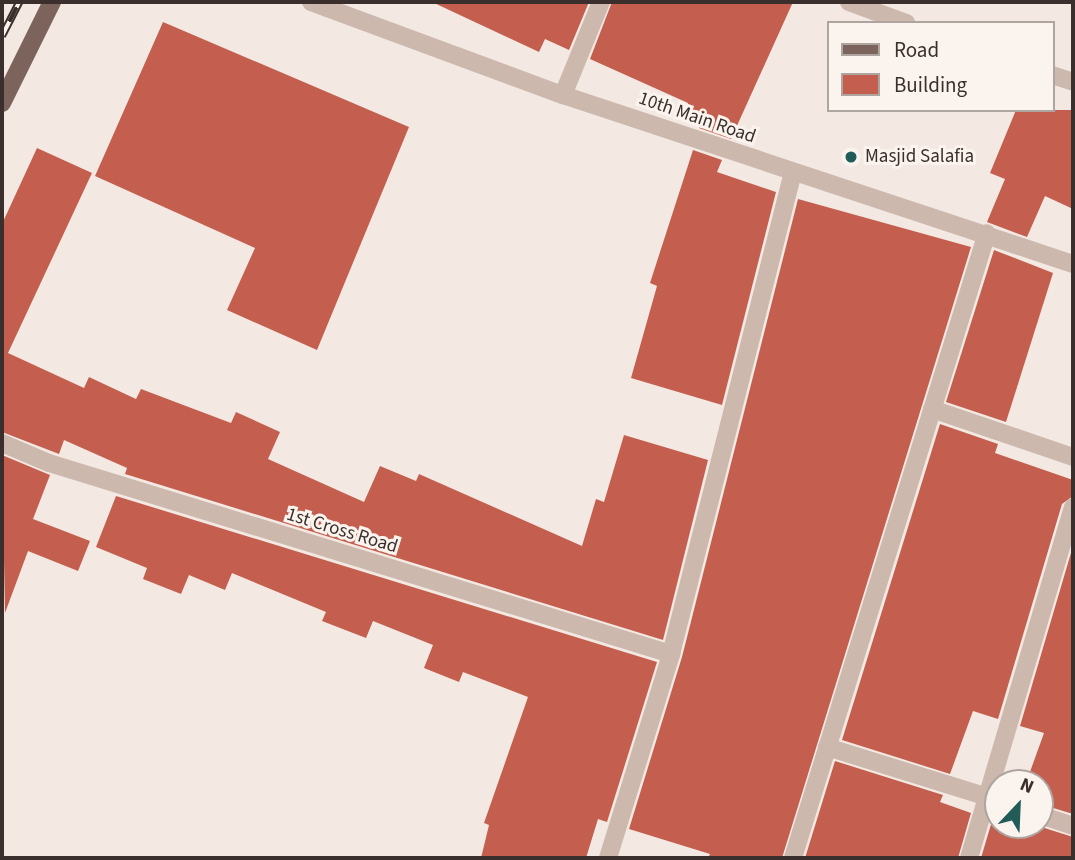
<!DOCTYPE html>
<style>
body{margin:0}
#map{position:relative;width:1075px;height:860px;overflow:hidden;background:#f3e9e2;font-family:"Source Sans 3",sans-serif}
div>[style]{position:absolute}
.building>*{inset:0;background:#c45f4f}
.minor>*{height:18px;margin:-9px;padding:0 9px;transform-origin:9px;border-radius:9px;background:#ccb8ad}
.tertiary>*{height:18px;margin:-9px;padding:0 9px;transform-origin:9px;border-radius:9px;background:#ccb8ad}
.primary>*{height:18px;margin:-9px;padding:0 9px;transform-origin:9px;border-radius:9px;background:#7c645d}
.rail>*{height:8px;margin-top:-4px;transform-origin:0;background:repeating-linear-gradient(90deg,#fbf4ee 0 16px,#3a2f2c 0 32px);box-sizing:border-box;border-block:2px solid #3a2f2c}
.dots>*{width:19px;height:19px;translate:-50% -50%;box-sizing:border-box;border:4px solid #fbf4ee;border-radius:50%}
span{translate:-50% -50%;white-space:nowrap;text-align:center;line-height:1.15;-webkit-text-stroke:6px #fbf4ee;paint-order:stroke}
.street-label{font-size:19px;color:#3a2f2c}
.poi-label{font-size:19px;color:#3a2f2c}
.left{translate:0 -50%;text-align:left}
.frame{position:absolute;inset:0;border:4px solid #3a2f2c;pointer-events:none}
.legend{position:absolute;left:827px;top:21px;width:228px;height:91px;box-sizing:border-box;background:#fbf4ee;border:2px solid #aea5a0;margin:0;padding:9px 12px;list-style:none;font-size:21px;color:#3a2f2c}
.legend li{display:flex;align-items:center;gap:14px;height:35px}
.legend b{width:35px;border:2px solid #aea5a0}
.north{position:absolute;left:984px;top:769px;width:70px;height:70px;box-sizing:border-box;background:#fbf4ee;border:2px solid #aea5a0;border-radius:50%;rotate:23deg;font-size:19px;font-weight:700;line-height:28px;text-align:center;color:#3a2f2c}
.north::after{content:'';display:block;margin:auto;width:24px;height:32px;background:#215c59;clip-path:polygon(50% 0,100% 100%,50% 72%,0 100%)}
</style>
<div id="map">
<div class="building">
<i style="clip-path:polygon(432px 2px,589px 2px,569px 50px,545px 39px,539px 52px)"></i>
<i style="clip-path:polygon(612px 2px,793px 2px,731px 139px,699px 128px,704px 115px,687px 108px,688px 103px,590px 59px)"></i>
<i style="clip-path:polygon(163px 22px,409px 127px,317px 350px,227px 310px,255px 248px,95px 176px)"></i>
<i style="clip-path:polygon(1016px 110px,1073px 110px,1073px 209px,1045px 196px,1027px 237px,987px 222px,1005px 179px,990px 173px)"></i>
<i style="clip-path:polygon(37px 148px,92px 173px,8px 353px,84px 388px,89px 377px,136px 399px,141px 389px,231px 423px,236px 412px,280px 432px,268px 459px,364px 502px,380px 466px,416px 481px,419px 474px,582px 546px,596px 499px,604px 502px,624px 435px,708px 460px,663px 640px,125px 474px,127px 468px,64px 440px,59px 454px,2px 432px,2px 224px)"></i>
<i style="clip-path:polygon(693px 150px,722px 160px,717px 172px,776px 192px,722px 405px,631px 378px,657px 286px,650px 283px)"></i>
<i style="clip-path:polygon(798px 199px,971px 247px,782px 858px,708px 858px,710px 854px,629px 829px,682px 657px)"></i>
<i style="clip-path:polygon(994px 250px,1053px 273px,1006px 422px,946px 402px)"></i>
<i style="clip-path:polygon(940px 424px,998px 444px,995px 453px,1073px 480px,1073px 496px,1062px 504px,998px 719px,973px 711px,950px 774px,842px 740px)"></i>
<i style="clip-path:polygon(2px 455px,50px 475px,33px 519px,90px 541px,78px 571px,28px 551px,5px 613px)"></i>
<i style="clip-path:polygon(116px 496px,657px 662px,607px 822px,598px 819px,586px 858px,481px 858px,489px 825px,484px 823px,528px 697px,463px 672px,459px 682px,424px 668px,433px 645px,373px 621px,366px 638px,322px 621px,326px 612px,232px 573px,225px 590px,189px 575px,181px 594px,143px 579px,147px 568px,96px 547px)"></i>
<i style="clip-path:polygon(1073px 546px,1073px 814px,1040px 804px,1040px 783px,1026px 783px,1044px 733px,1020px 726px)"></i>
<i style="clip-path:polygon(835px 761px,943px 795px,940px 802px,971px 813px,958px 858px,805px 858px)"></i>
<i style="clip-path:polygon(992px 821px,1010px 827px,1035px 825px,1073px 837px,1073px 858px,981px 858px)"></i>
</div>
<div class="minor">
<i style="left:849px;top:2px;width:61px;rotate:20.2deg"></i>
<i style="left:1052px;top:75px;width:22px;rotate:18deg"></i>
<i style="left:563px;top:95px;width:100px;rotate:-67.8deg"></i>
<i style="left:932px;top:409px;width:149px;rotate:18.8deg"></i>
<i style="left:2px;top:443px;width:51px;rotate:23.1deg"></i>
<i style="left:49px;top:463px;width:651px;rotate:17.07deg"></i>
<i style="left:827px;top:747px;width:178px;rotate:17.3deg"></i>
<i style="left:1040px;top:815px;width:35px;rotate:18deg"></i>
<i style="left:608px;top:858px;width:214px;rotate:-72.8deg"></i>
<i style="left:671px;top:654px;width:497px;rotate:-75.8deg"></i>
<i style="left:793px;top:858px;width:654px;rotate:-72.76deg"></i>
<i style="left:969px;top:858px;width:366px;rotate:-73.5deg"></i>
</div>
<div class="tertiary">
<i style="left:311px;top:2px;width:269px;rotate:20.3deg"></i>
<i style="left:563px;top:95px;width:537px;rotate:18.33deg"></i>
</div>
<div class="primary">
<i style="left:2px;top:103px;width:113px;rotate:-63.7deg"></i>
</div>
<div class="rail">
<i style="left:2px;top:36px;width:38px;rotate:-63deg"></i>
</div>
<div class="dots">
<i style="left:851px;top:157px;background:#215c59"></i>
</div>
<div class="street-label">
<span style="left:697px;top:118px;rotate:19deg">10th Main Road</span>
<span style="left:342px;top:531px;rotate:17deg">1st Cross Road</span>
</div>
<div class="poi-label">
<span class="left" style="left:865px;top:157px">Masjid Salafia</span>
</div>
<div class="frame"></div>
<ul class="legend">
<li><b style="height:9px;background:#7c645d"></b>Road</li>
<li><b style="height:19px;background:#c45f4f"></b>Building</li>
</ul>
<div class="north">N</div>
</div>
